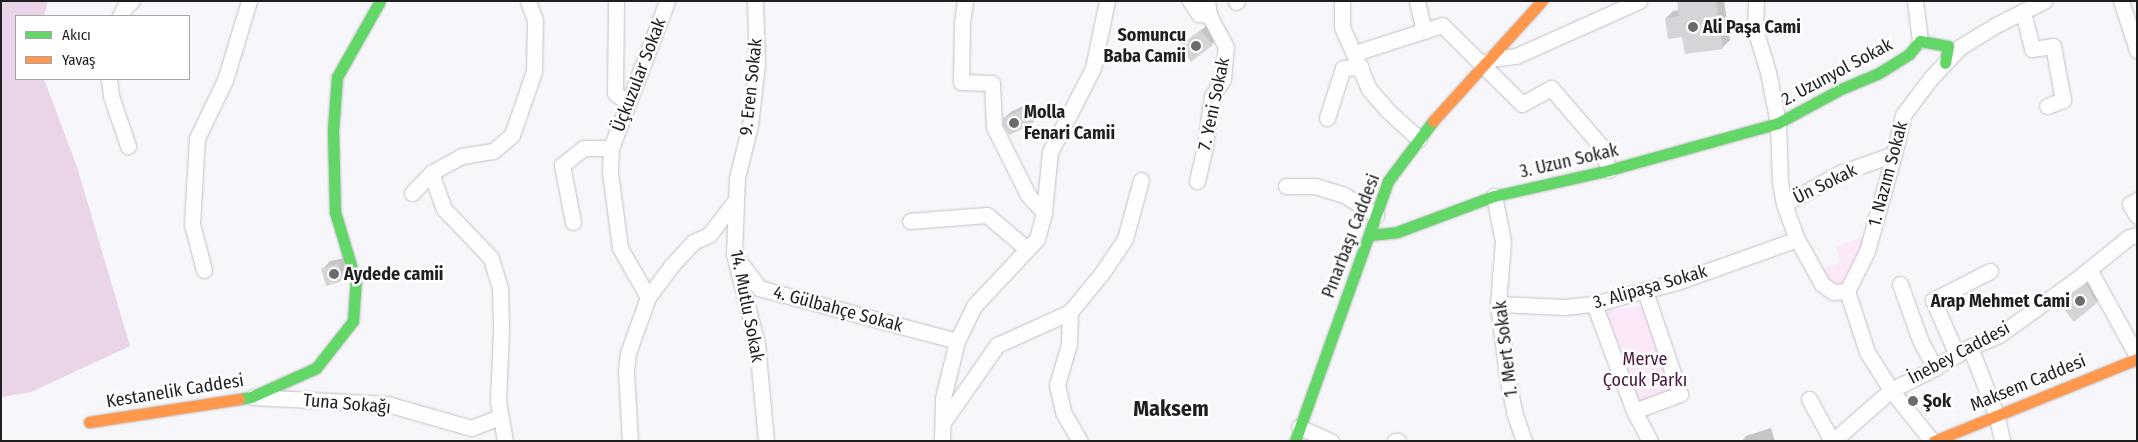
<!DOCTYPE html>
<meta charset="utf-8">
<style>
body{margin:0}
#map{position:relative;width:2138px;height:442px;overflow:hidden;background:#f7f7fb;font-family:"Fira Sans Condensed",sans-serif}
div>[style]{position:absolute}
.green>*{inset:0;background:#fbe8f9}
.forest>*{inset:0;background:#ead4e8}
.shadow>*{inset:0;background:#0003}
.building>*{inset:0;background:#d4d5d8}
.roads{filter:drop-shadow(0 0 1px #c1c1c4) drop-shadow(0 0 1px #c1c1c4)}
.street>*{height:15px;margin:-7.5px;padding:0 7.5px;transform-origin:7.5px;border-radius:7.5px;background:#fefefe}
.fast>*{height:11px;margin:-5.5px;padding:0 5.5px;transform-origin:5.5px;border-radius:5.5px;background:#63d668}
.slow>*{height:11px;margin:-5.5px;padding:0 5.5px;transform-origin:5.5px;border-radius:5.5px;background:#ff974d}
.dots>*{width:14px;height:14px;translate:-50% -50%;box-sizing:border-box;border:2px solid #fff;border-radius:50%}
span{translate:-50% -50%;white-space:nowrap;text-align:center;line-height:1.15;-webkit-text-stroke:5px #fff;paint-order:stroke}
.poi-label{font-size:18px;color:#1f1f22;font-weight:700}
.left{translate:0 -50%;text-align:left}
.right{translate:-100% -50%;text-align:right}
.street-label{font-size:18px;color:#1f1f22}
.park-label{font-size:18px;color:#471741}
.district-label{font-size:22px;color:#1f1f22;font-weight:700}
.frame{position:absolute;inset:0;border:2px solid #1f1f22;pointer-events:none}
.legend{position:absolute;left:15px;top:15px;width:175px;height:65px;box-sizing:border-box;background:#fff;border:1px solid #a5a5a7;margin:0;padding:6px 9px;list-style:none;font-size:15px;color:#1f1f22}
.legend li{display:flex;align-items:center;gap:10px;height:25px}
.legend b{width:25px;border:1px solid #a5a5a7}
</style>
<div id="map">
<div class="green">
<i style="clip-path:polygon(1876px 231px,1846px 283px,1836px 284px,1828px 279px,1822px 270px,1841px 262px,1835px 247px)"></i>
<i style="clip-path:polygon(1643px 306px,1673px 391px,1636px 403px,1604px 310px)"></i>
</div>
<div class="forest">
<i style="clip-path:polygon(1px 1px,48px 1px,44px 16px,16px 16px,16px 79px,44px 79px,77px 167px,130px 346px,31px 392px,1px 397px)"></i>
</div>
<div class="shadow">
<i style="clip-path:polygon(1680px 1px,1724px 1px,1730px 40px,1723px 47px,1683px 36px,1666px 18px,1673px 11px,1679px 10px)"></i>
<i style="clip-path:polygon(1209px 24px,1219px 37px,1212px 44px,1188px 40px)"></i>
<i style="clip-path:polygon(1033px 102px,1039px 116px,1032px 123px,1004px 118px,1012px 111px)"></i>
<i style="clip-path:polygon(345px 258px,349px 273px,342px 280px,323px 269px,330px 261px)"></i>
<i style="clip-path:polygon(2094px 278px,2103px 295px,2096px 302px,2061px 304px)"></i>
<i style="clip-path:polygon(1771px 428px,1775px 441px,1742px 441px,1746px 436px)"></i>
</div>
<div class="building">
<i style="clip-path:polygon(1685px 1px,1716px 1px,1723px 49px,1685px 54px,1682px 37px,1668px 39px,1665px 18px,1679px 16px,1677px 2px)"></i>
<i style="clip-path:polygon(1201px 30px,1213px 45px,1191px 62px,1179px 46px)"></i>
<i style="clip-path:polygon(1025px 108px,1033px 124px,1009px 135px,1003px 125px,1003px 118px)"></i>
<i style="clip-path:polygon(338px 264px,343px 281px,326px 286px,321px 268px)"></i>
<i style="clip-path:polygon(2086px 284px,2097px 303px,2074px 322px,2059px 303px)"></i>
</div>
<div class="roads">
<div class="street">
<i style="left:616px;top:1px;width:92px;rotate:90.6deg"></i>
<i style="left:615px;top:93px;width:16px;rotate:38deg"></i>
<i style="left:755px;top:1px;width:63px;rotate:88.2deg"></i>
<i style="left:757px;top:64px;width:61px;rotate:96.5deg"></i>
<i style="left:750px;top:125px;width:55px;rotate:103.8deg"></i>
<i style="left:737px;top:178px;width:76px;rotate:92.3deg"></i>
<i style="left:734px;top:254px;width:93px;rotate:75.7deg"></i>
<i style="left:757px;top:344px;width:97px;rotate:84.7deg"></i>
<i style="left:965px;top:1px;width:22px;rotate:98deg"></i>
<i style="left:962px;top:23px;width:59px;rotate:91deg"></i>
<i style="left:961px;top:82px;width:31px;rotate:2deg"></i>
<i style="left:992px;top:83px;width:44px;rotate:87.4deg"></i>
<i style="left:994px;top:127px;width:76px;rotate:63.4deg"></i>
<i style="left:1028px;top:195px;width:23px;rotate:47deg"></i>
<i style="left:1190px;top:1px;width:16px;rotate:55deg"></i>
<i style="left:1199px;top:14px;width:10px;rotate:6deg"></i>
<i style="left:1342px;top:1px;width:26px;rotate:90deg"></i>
<i style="left:1342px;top:27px;width:68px;rotate:66.5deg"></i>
<i style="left:1369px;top:89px;width:28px;rotate:49deg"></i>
<i style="left:1387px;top:110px;width:43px;rotate:42.2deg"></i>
<i style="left:1417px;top:1px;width:31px;rotate:77deg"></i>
<i style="left:1756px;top:1px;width:28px;rotate:92deg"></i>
<i style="left:1755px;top:29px;width:45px;rotate:73.2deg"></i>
<i style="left:1768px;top:72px;width:52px;rotate:78.9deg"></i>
<i style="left:1778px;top:123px;width:59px;rotate:88.1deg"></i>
<i style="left:1780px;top:182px;width:22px;rotate:80deg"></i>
<i style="left:1784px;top:204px;width:37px;rotate:70deg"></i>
<i style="left:1797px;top:239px;width:51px;rotate:60.9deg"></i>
<i style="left:1822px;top:284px;width:14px;rotate:36deg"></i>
<i style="left:1833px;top:292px;width:14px;rotate:-4deg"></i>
<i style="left:1847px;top:291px;width:64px;rotate:71.8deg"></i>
<i style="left:1867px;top:352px;width:45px;rotate:57.7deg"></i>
<i style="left:1891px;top:390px;width:65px;rotate:51.2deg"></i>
<i style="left:1915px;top:1px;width:40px;rotate:82.9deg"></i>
<i style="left:2121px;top:1px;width:52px;rotate:71.9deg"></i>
<i style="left:1236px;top:2px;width:1px;rotate:-45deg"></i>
<i style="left:2023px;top:12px;width:38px;rotate:76deg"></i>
<i style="left:2032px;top:49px;width:21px;rotate:-8deg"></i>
<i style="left:2053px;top:46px;width:55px;rotate:79.5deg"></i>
<i style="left:2063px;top:100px;width:17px;rotate:159deg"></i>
<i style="left:120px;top:16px;width:10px;rotate:-61deg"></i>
<i style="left:125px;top:7px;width:9px;rotate:-41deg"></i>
<i style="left:1355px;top:53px;width:91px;rotate:-17.8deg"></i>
<i style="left:1442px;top:25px;width:112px;rotate:44.6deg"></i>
<i style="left:1522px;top:104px;width:33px;rotate:-29deg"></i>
<i style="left:1551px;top:88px;width:77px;rotate:49.2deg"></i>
<i style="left:1601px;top:146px;width:25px;rotate:72deg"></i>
<i style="left:1490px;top:59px;width:26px;rotate:-7deg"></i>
<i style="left:1516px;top:56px;width:135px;rotate:-24.1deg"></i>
<i style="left:109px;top:79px;width:17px;rotate:83deg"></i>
<i style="left:111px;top:96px;width:53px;rotate:71.2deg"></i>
<i style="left:1327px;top:118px;width:52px;rotate:-72.3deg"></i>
<i style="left:1343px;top:68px;width:18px;rotate:-3deg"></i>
<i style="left:1197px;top:181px;width:37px;rotate:-77deg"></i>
<i style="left:1205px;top:145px;width:49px;rotate:-81.9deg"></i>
<i style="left:1212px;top:96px;width:20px;rotate:-57deg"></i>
<i style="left:1223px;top:79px;width:32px;rotate:-85deg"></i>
<i style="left:1226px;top:47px;width:36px;rotate:-118deg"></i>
<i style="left:1209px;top:15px;width:14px;rotate:-98deg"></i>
<i style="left:1286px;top:186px;width:29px"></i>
<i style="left:1315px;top:186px;width:30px;rotate:17deg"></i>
<i style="left:1344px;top:195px;width:38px;rotate:32deg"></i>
<i style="left:412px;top:193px;width:28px;rotate:-46deg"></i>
<i style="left:1494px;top:196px;width:46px;rotate:78.7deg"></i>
<i style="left:1503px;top:241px;width:63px;rotate:94.5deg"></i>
<i style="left:1498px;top:304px;width:72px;rotate:82.8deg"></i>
<i style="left:1507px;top:375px;width:38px;rotate:79deg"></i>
<i style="left:1514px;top:412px;width:31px;rotate:71deg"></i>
<i style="left:2137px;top:200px;width:8px;rotate:150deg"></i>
<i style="left:2130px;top:204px;width:14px;rotate:60deg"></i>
<i style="left:1784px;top:204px;width:64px;rotate:-29deg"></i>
<i style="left:1840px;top:173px;width:57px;rotate:-19.4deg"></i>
<i style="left:910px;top:221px;width:77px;rotate:-4.5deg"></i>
<i style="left:987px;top:215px;width:52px;rotate:40.4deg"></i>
<i style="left:573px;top:222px;width:58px;rotate:-100.9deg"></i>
<i style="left:562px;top:165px;width:28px;rotate:-38deg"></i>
<i style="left:584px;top:148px;width:27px"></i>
<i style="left:736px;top:257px;width:39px;rotate:53deg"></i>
<i style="left:759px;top:288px;width:205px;rotate:15deg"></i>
<i style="left:2089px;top:269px;width:99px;rotate:61.1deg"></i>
<i style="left:204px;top:270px;width:48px;rotate:-104.6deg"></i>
<i style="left:192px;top:224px;width:86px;rotate:-86.7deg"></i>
<i style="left:197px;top:138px;width:64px;rotate:-64.2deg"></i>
<i style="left:225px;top:80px;width:83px;rotate:-73.1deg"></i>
<i style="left:1900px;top:284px;width:59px;rotate:70.3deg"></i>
<i style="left:1920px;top:340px;width:32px;rotate:62deg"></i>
<i style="left:1847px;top:291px;width:45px;rotate:-63.4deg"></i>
<i style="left:1867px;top:251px;width:101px;rotate:-74.4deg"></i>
<i style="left:1894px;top:154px;width:40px;rotate:-77deg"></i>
<i style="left:1903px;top:115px;width:45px;rotate:-53.1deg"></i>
<i style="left:1930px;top:79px;width:44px;rotate:-46.8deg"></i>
<i style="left:1960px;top:47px;width:42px;rotate:-31.4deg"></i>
<i style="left:1996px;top:25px;width:54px;rotate:-26.6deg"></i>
<i style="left:648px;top:297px;width:56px;rotate:-119.7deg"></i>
<i style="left:620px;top:248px;width:77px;rotate:-97.5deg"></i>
<i style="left:610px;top:172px;width:24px;rotate:-88deg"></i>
<i style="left:611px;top:148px;width:157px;rotate:-69.1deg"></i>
<i style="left:1498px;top:304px;width:66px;rotate:2.6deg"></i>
<i style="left:1564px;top:307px;width:30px;rotate:-6deg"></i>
<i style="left:1594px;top:304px;width:89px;rotate:-15deg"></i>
<i style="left:1680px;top:281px;width:124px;rotate:-19.7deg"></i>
<i style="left:1594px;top:304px;width:114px;rotate:69.5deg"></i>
<i style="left:1634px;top:411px;width:34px;rotate:62deg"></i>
<i style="left:1070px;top:312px;width:32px;rotate:92deg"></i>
<i style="left:1069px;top:344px;width:43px;rotate:106.3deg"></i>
<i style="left:1057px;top:385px;width:28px;rotate:77deg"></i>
<i style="left:1063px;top:412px;width:34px;rotate:60deg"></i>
<i style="left:1970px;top:347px;width:72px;rotate:68.8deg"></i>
<i style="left:1996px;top:414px;width:28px;rotate:77deg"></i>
<i style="left:1957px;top:355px;width:60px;rotate:-113.6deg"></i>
<i style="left:1933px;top:300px;width:64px;rotate:-27deg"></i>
<i style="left:253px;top:397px;width:134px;rotate:3deg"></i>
<i style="left:387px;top:404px;width:87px;rotate:15.9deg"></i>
<i style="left:471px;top:428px;width:30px;rotate:-21deg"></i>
<i style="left:1809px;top:399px;width:48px;rotate:61.3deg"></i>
<i style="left:1634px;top:411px;width:49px;rotate:-20.3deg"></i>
<i style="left:1680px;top:394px;width:109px;rotate:-108.8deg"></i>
<i style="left:944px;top:421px;width:93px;rotate:-55.1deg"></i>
<i style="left:997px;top:345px;width:80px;rotate:-24.3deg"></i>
<i style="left:1070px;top:312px;width:50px;rotate:-50.6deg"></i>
<i style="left:1102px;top:273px;width:41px;rotate:-55.9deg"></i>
<i style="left:1125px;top:239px;width:61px;rotate:-74.8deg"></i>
<i style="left:1299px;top:427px;width:35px;rotate:24deg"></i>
<i style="left:505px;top:441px;width:40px;rotate:-100deg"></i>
<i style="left:498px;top:402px;width:73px;rotate:-87.6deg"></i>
<i style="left:501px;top:329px;width:41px;rotate:-91.4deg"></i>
<i style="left:500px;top:288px;width:31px;rotate:-107deg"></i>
<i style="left:491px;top:258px;width:68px;rotate:-133.8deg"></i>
<i style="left:444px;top:209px;width:38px;rotate:-110deg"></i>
<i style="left:431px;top:173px;width:35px;rotate:-29deg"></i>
<i style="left:462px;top:156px;width:31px;rotate:-9deg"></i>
<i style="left:493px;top:151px;width:25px;rotate:-40deg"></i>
<i style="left:512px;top:135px;width:68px;rotate:-71deg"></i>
<i style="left:534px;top:71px;width:51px;rotate:-88.9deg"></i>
<i style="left:535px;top:20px;width:20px;rotate:-110deg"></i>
<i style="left:630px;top:441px;width:70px;rotate:-93.3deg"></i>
<i style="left:626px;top:371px;width:18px;rotate:-84deg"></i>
<i style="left:628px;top:353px;width:59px;rotate:-70.3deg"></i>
<i style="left:648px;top:297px;width:39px;rotate:-53deg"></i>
<i style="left:671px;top:266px;width:33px;rotate:-47deg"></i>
<i style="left:693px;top:242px;width:17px;rotate:-24deg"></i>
<i style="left:709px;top:235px;width:43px;rotate:-52.6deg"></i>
<i style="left:942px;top:441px;width:43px;rotate:-88.7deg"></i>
<i style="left:943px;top:398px;width:59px;rotate:-76.2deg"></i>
<i style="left:957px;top:341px;width:39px;rotate:-64deg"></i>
<i style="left:974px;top:306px;width:92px;rotate:-46.8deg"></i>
<i style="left:1037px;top:239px;width:28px;rotate:-75deg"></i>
<i style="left:1044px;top:212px;width:60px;rotate:-84.3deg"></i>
<i style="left:1050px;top:152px;width:94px;rotate:-62.9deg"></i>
<i style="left:1093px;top:68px;width:68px;rotate:-78.2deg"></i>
<i style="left:1395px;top:441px;width:3px"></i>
<i style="left:1833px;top:441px;width:77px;rotate:-41.3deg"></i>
<i style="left:1891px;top:390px;width:40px;rotate:-26.6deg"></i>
<i style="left:1927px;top:372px;width:50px;rotate:-30.2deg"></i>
<i style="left:1970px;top:347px;width:31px;rotate:-22deg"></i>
<i style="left:1999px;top:335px;width:96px;rotate:-35.7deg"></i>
<i style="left:2077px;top:279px;width:67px;rotate:-38.9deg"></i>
<i style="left:2129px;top:237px;width:8px;rotate:-14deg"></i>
</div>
<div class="fast">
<i style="left:1370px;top:235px;width:27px;rotate:-6deg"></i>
<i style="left:1397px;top:232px;width:103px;rotate:-20.4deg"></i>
<i style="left:1494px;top:196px;width:118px;rotate:-12.7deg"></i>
<i style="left:1609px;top:170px;width:175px;rotate:-15.5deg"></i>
<i style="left:1778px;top:123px;width:72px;rotate:-28.4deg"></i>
<i style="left:1841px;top:89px;width:41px;rotate:-22.8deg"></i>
<i style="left:1879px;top:73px;width:36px;rotate:-32deg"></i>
<i style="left:1909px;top:54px;width:17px;rotate:-50deg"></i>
<i style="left:1920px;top:41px;width:28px;rotate:10deg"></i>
<i style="left:1948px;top:46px;width:17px;rotate:100deg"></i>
<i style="left:239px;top:399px;width:12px;rotate:-9deg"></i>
<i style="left:251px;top:397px;width:71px;rotate:-24deg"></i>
<i style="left:316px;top:368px;width:60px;rotate:-51.8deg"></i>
<i style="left:353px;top:321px;width:39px;rotate:-86deg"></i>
<i style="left:356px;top:282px;width:73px;rotate:-106.7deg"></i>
<i style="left:335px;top:212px;width:82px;rotate:-91.4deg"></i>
<i style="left:333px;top:130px;width:53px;rotate:-85.7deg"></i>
<i style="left:337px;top:77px;width:87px;rotate:-60.5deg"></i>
<i style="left:1295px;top:441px;width:276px;rotate:-70.3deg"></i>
<i style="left:1388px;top:181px;width:75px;rotate:-53.1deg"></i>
</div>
<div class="slow">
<i style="left:1433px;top:121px;width:162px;rotate:-47.8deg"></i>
<i style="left:89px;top:422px;width:152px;rotate:-8.7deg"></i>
<i style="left:1934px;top:441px;width:219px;rotate:-22deg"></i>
</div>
</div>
<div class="dots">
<i style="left:1693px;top:27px;background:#6b6b6e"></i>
<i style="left:1196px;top:46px;background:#6b6b6e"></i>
<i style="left:1014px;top:123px;background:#6b6b6e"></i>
<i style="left:334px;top:274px;background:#6b6b6e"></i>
<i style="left:2080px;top:301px;background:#6b6b6e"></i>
<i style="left:1913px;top:401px;background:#6b6b6e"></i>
</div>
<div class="poi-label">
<span class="left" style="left:1703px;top:27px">Ali Paşa Cami</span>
<span class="right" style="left:1186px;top:46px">Somuncu<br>Baba Camii</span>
<span class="left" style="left:1024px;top:123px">Molla<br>Fenari Camii</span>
<span class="left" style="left:344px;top:274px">Aydede camii</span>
<span class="right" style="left:2070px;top:301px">Arap Mehmet Cami</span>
<span class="left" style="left:1923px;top:401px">Şok</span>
</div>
<div class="street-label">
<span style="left:1837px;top:72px;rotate:-28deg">2. Uzunyol Sokak</span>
<span style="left:639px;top:75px;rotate:-69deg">Üçkuzular Sokak</span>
<span style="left:751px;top:87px;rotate:-84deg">9. Eren Sokak</span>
<span style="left:1214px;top:104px;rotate:-78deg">7. Yeni Sokak</span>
<span style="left:1569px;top:161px;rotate:-13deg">3. Uzun Sokak</span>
<span style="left:1888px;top:174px;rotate:-75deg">1. Nazım Sokak</span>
<span style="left:1825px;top:184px;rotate:-26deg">Ün Sokak</span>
<span style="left:1351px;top:236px;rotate:-69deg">Pınarbaşı Caddesi</span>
<span style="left:1650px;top:287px;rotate:-16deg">3. Alipaşa Sokak</span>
<span style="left:747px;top:306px;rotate:79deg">14. Mutlu Sokak</span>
<span style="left:838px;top:309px;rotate:15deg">4. Gülbahçe Sokak</span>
<span style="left:1506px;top:349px;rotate:-97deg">1. Mert Sokak</span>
<span style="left:1959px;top:353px;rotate:-28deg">İnebey Caddesi</span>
<span style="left:2028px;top:383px;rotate:-22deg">Maksem Caddesi</span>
<span style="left:175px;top:391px;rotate:-9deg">Kestanelik Caddesi</span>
<span style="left:347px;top:404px;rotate:5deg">Tuna Sokağı</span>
</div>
<div class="park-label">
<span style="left:1645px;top:370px">Merve<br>Çocuk Parkı</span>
</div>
<div class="district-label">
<span style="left:1171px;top:409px">Maksem</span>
</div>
<div class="frame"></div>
<ul class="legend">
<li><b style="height:6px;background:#63d668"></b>Akıcı</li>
<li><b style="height:6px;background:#ff974d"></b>Yavaş</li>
</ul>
</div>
